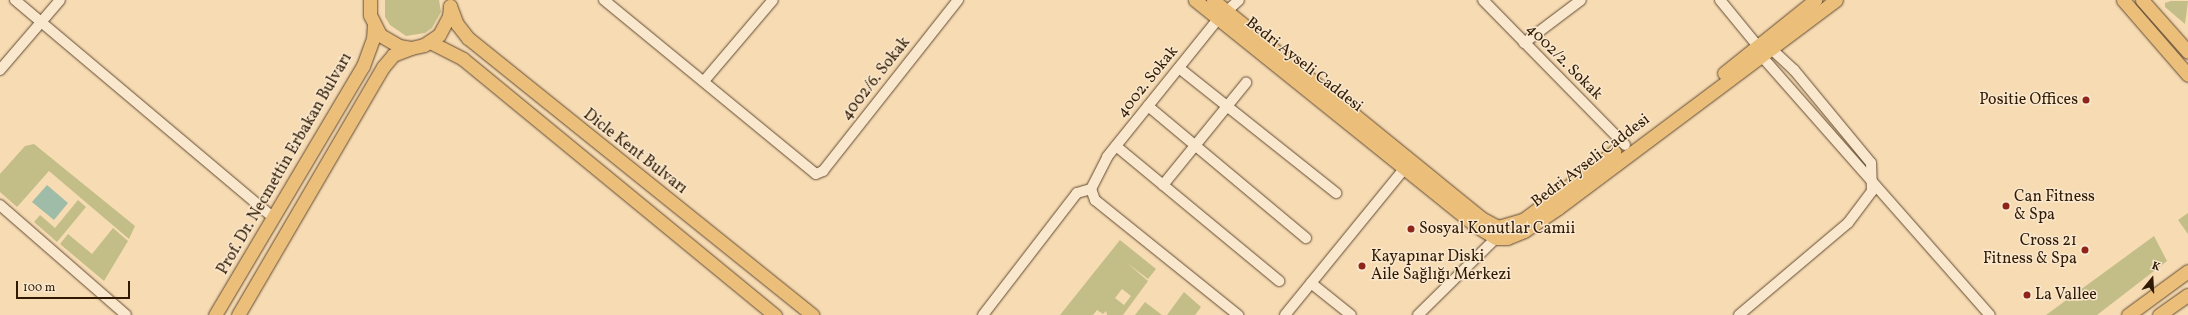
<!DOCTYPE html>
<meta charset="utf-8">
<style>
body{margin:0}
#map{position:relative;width:2188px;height:315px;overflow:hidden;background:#f6dbb3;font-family:Vollkorn,serif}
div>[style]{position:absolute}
.green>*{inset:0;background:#c3be88}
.water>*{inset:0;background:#9ebca7}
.roads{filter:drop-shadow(0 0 1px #624a30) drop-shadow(0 0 1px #624a30)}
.minor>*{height:10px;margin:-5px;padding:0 5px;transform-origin:5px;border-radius:5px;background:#f9e8ce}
.major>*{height:13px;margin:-6.5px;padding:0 6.5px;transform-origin:6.5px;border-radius:6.5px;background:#ebbe7a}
.dots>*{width:11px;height:11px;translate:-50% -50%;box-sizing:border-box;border:2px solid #f9e8ce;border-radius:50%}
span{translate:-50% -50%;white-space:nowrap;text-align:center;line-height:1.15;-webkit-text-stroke:3px #f9e8ce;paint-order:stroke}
.street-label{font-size:16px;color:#311a04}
.poi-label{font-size:16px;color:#311a04}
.right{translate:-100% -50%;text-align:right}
.left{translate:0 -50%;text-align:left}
.north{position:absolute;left:2132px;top:259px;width:40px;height:40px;-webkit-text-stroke:3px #f9e8ce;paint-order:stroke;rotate:18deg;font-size:11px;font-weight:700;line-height:16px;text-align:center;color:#311a04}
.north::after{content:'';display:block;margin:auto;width:14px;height:18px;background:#311a04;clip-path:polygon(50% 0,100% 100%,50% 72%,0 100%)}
.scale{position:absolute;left:16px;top:281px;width:114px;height:18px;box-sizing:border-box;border:2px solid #311a04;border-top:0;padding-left:5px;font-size:12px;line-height:14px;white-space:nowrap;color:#311a04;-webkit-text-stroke:3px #f9e8ce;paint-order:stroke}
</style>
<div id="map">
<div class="green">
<i style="clip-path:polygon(385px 0,439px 0,441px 12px,432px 28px,425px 33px,406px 36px,390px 25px,385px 17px)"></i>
<i style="clip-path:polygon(2171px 1px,2188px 1px,2185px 24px,2165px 7px,2165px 3px)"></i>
<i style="clip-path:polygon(34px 144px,135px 226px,129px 239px,49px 171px,17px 207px,0 192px,0 174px,25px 146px)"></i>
<i style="clip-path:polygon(78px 200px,86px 207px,57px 242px,34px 222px,40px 215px,55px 228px)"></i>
<i style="clip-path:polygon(2188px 213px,2188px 234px,2178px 220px)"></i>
<i style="clip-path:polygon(113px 228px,128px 241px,104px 281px,60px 244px,68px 234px,92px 254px)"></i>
<i style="clip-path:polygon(2154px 236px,2167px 261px,2097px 315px,2046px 315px)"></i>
<i style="clip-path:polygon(evenodd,1120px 240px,1156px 269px,1148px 279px,1126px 262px,1148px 281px,1123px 315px,1107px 315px,1106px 311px,1103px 314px,1097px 310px,1093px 315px,1060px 315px,1120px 240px,1122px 289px,1131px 296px,1124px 305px,1115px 298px,1122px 289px)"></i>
<i style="clip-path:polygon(1184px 292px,1201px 307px,1195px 315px,1167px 315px)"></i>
<i style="clip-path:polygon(1145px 302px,1162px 315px,1135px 315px)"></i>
</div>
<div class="water">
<i style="clip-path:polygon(47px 185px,68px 203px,54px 220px,32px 202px)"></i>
</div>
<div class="roads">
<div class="minor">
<i style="left:15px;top:0;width:337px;rotate:40.1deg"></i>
<i style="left:604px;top:0;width:274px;rotate:39.4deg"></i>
<i style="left:816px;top:174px;width:8px;rotate:-23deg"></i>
<i style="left:823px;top:171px;width:218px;rotate:-51.7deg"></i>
<i style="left:1483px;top:0;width:203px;rotate:45.6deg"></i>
<i style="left:1720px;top:0;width:58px;rotate:50.6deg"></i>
<i style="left:1524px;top:43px;width:71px;rotate:-37deg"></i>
<i style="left:1757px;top:51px;width:352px;rotate:48.6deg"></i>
<i style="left:1179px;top:68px;width:201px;rotate:38.5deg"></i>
<i style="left:0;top:70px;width:92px;rotate:-49.4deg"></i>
<i style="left:704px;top:81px;width:106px;rotate:-49.6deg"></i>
<i style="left:1148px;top:106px;width:206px;rotate:39.9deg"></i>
<i style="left:1116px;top:146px;width:212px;rotate:39.6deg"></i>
<i style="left:1163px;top:185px;width:132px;rotate:-50.9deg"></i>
<i style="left:1091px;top:189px;width:36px;rotate:-63deg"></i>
<i style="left:1107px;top:157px;width:177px;rotate:-51.2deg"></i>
<i style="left:1218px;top:19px;width:28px;rotate:-42deg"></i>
<i style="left:1091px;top:189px;width:12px;rotate:70deg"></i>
<i style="left:1095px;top:200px;width:184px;rotate:38.8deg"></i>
<i style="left:0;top:205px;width:167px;rotate:41.1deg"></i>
<i style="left:1311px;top:283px;width:51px;rotate:38.7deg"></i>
<i style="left:983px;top:315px;width:154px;rotate:-52.4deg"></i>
<i style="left:1077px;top:193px;width:15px;rotate:-16deg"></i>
<i style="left:1285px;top:315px;width:190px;rotate:-50.8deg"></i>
<i style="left:1418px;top:315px;width:110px;rotate:-44.6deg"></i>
<i style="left:1739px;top:315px;width:143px;rotate:-40.2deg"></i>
<i style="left:1848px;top:223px;width:40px;rotate:-53deg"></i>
<i style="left:1872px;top:191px;width:28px;rotate:-92deg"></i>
<i style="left:1871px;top:163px;width:121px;rotate:-129.6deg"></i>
<i style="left:1794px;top:70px;width:38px;rotate:-137deg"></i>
</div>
<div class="major">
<i style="left:370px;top:0;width:15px;rotate:90deg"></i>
<i style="left:370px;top:15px;width:22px;rotate:63deg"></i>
<i style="left:380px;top:35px;width:22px;rotate:30deg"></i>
<i style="left:399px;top:46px;width:12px;rotate:9deg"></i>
<i style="left:411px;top:48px;width:13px;rotate:-13deg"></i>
<i style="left:424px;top:45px;width:18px;rotate:-34deg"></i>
<i style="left:439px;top:35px;width:21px;rotate:-62deg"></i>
<i style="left:449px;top:16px;width:10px;rotate:-84deg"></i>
<i style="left:1195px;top:0;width:361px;rotate:38.8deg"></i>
<i style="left:1476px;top:226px;width:23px;rotate:31deg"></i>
<i style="left:1496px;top:238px;width:11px"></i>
<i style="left:1507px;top:238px;width:18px;rotate:-22deg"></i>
<i style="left:1524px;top:231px;width:41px;rotate:-34.1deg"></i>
<i style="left:1558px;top:208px;width:347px;rotate:-36.8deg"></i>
<i style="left:1213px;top:0;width:345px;rotate:39.1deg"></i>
<i style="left:1481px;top:218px;width:19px;rotate:28deg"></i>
<i style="left:1498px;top:227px;width:26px;rotate:-16deg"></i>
<i style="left:1523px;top:220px;width:114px;rotate:-36.8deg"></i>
<i style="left:2123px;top:0;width:99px;rotate:49.1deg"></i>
<i style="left:2142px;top:0;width:69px;rotate:48.5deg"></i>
<i style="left:450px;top:6px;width:19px;rotate:69deg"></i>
<i style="left:457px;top:24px;width:18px;rotate:52deg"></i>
<i style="left:468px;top:38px;width:442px;rotate:38.8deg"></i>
<i style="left:430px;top:42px;width:37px;rotate:27deg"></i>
<i style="left:463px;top:59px;width:404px;rotate:39.4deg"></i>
<i style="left:1724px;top:73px;width:117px;rotate:-38.7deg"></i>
<i style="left:215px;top:315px;width:290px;rotate:-59.3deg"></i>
<i style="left:363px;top:66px;width:29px;rotate:-70deg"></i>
<i style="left:373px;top:39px;width:13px;rotate:-86deg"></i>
<i style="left:238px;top:315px;width:287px;rotate:-59.7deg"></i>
<i style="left:383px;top:67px;width:16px;rotate:-50deg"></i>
<i style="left:393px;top:55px;width:19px;rotate:-21deg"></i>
<i style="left:2128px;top:315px;width:74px;rotate:-36.3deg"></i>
<i style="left:2159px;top:315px;width:35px;rotate:-35deg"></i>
</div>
</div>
<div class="dots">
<i style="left:2086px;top:100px;background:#8f2418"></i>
<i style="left:2006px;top:206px;background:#8f2418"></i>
<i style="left:1411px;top:229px;background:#8f2418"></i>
<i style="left:2085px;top:250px;background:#8f2418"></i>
<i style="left:1362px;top:266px;background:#8f2418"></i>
<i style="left:2027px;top:295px;background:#8f2418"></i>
</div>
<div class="street-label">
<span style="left:1564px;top:62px;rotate:45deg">4002/2. Sokak</span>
<span style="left:1304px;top:65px;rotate:38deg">Bedri Ayseli Caddesi</span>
<span style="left:876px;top:79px;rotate:-52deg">4002/6. Sokak</span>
<span style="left:1148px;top:82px;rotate:-51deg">4002. Sokak</span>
<span style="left:635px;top:152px;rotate:38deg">Dicle Kent Bulvarı</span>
<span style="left:1591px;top:161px;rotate:-37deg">Bedri Ayseli Caddesi</span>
<span style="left:285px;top:164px;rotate:-60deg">Prof. Dr. Necmettin Erbakan Bulvarı</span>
</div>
<div class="poi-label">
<span class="right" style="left:2078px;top:100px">Positie Offices</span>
<span class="left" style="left:2014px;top:206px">Can Fitness<br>&amp; Spa</span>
<span class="left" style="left:1419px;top:229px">Sosyal Konutlar Camii</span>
<span class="right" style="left:2077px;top:250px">Cross 21<br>Fitness &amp; Spa</span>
<span class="left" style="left:1371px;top:266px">Kayapınar Diski<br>Aile Sağlığı Merkezi</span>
<span class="left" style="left:2035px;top:295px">La Vallee</span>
</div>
<div class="north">K</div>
<div class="scale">100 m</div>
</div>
